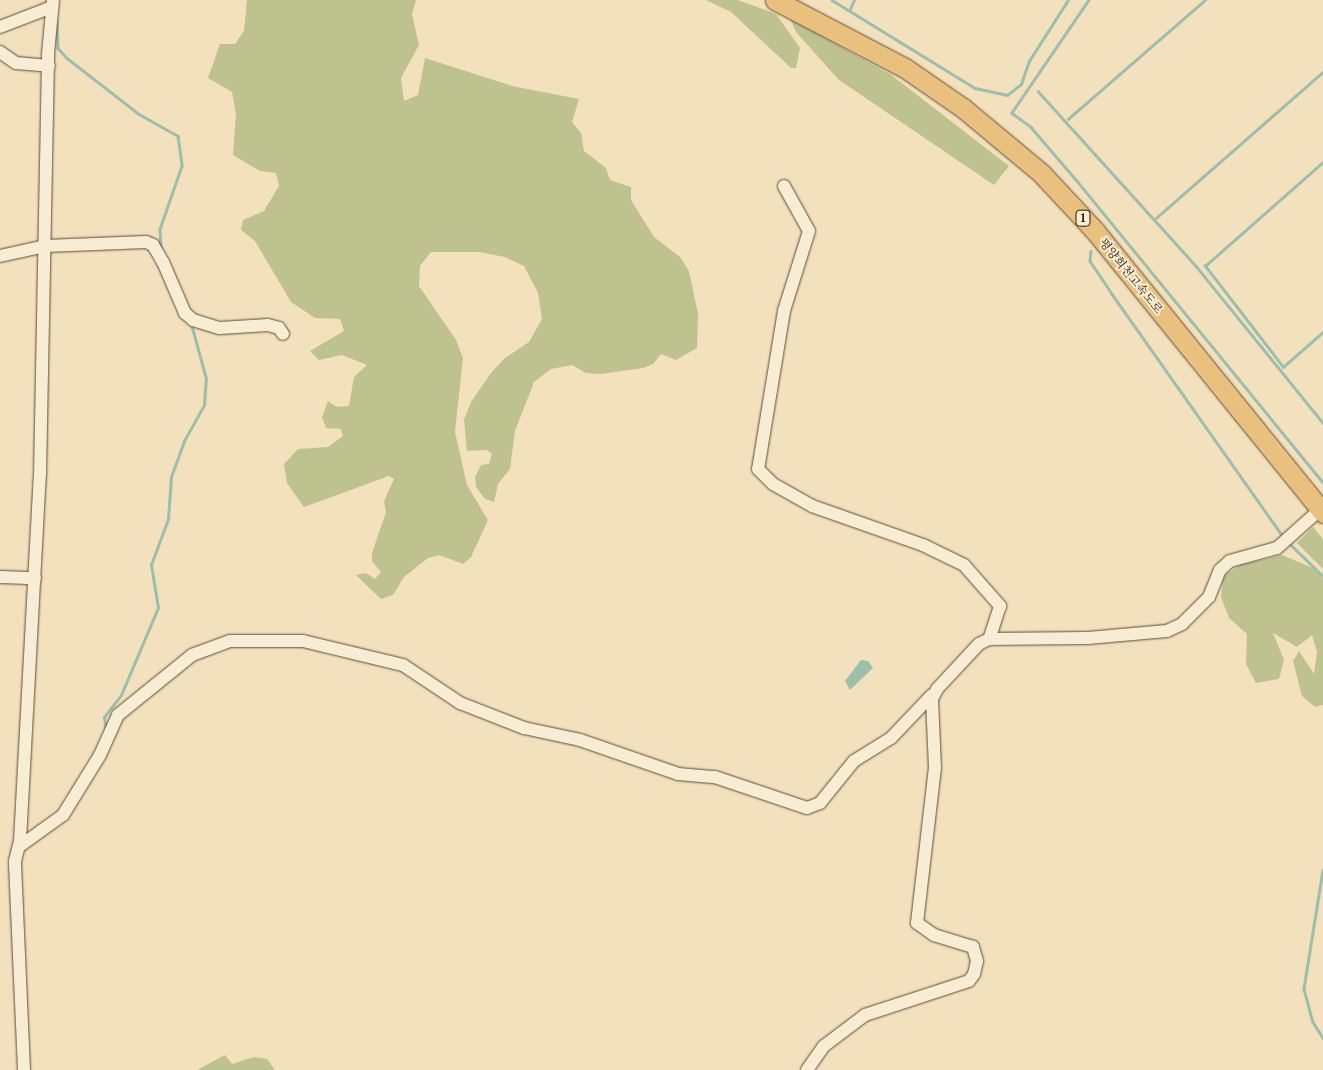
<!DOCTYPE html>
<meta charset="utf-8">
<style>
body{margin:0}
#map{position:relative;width:1323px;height:1070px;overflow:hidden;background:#f3e1bd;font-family:"Libre Caslon Text","Noto Serif KR",serif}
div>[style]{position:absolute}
.green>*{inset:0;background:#bec28e}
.water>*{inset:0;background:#9cbeac}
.stream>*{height:2.5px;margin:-1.25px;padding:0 1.25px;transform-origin:1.25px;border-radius:1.25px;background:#9cbeac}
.roads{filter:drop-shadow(0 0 1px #5d4b32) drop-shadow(0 0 1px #5d4b32)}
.minor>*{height:12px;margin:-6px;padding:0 6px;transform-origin:6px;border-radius:6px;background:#f7ecd4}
.highway>*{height:19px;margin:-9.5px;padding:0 9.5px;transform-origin:9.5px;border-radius:9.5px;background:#eac07e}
span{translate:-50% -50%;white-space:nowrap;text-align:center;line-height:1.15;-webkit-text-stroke:4px #f7ecd4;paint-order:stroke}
.shield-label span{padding:1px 4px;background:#f7ecd4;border:1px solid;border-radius:4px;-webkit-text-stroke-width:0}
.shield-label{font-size:11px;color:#2b1903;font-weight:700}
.street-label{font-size:12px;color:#2b1903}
</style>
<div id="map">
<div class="green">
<i style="clip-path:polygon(247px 0,416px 0,412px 14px,419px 45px,401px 78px,404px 101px,418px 95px,425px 58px,512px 86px,579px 99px,572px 122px,581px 133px,584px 151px,606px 168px,610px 180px,631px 187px,631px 200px,654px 237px,680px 257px,689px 271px,698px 314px,697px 348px,676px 360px,661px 354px,653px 364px,643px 368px,601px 374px,586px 373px,572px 365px,551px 369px,534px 382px,515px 431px,510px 469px,498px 484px,494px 502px,485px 499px,476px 487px,475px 477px,481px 465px,489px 464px,492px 454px,487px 450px,467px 451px,464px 420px,471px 402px,491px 373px,505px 358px,529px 342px,542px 319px,538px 293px,524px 266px,505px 257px,479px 252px,431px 252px,420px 266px,419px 286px,456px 340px,463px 358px,455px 432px,467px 485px,488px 520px,471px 557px,463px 564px,439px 555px,428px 558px,404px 577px,393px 595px,381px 599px,356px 575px,366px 573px,375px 579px,381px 572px,372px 561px,372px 553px,386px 512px,384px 501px,394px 479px,389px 476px,304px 507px,287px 483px,284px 464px,298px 449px,328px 447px,343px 436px,341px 429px,326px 428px,322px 417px,328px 401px,337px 407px,349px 406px,354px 377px,367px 365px,342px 355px,319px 360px,310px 351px,344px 331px,340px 319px,315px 318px,291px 302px,255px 241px,241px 230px,243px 220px,264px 211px,279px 186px,276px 173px,260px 171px,233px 155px,236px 114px,232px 92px,208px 78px,220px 44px,235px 44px,244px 31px)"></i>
<i style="clip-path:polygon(706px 0,738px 0,776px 14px,800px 48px,796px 68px,791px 68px,731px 12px)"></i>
<i style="clip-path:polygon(790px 19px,890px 74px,1009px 166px,994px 185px,839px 80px,796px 32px)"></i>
<i style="clip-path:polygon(1313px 527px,1323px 539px,1323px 569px,1297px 543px)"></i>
<i style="clip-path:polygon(1282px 555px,1313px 568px,1323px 579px,1323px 705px,1315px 707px,1302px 696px,1293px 661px,1299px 651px,1314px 674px,1317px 652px,1312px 635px,1297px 647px,1273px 633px,1284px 660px,1279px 679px,1256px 683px,1246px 664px,1247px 634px,1229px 618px,1221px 597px,1223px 577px,1240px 565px)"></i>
<i style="clip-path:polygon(225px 1055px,232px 1064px,254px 1057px,267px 1059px,275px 1070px,197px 1070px)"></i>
</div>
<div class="water">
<i style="clip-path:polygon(861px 660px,868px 661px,873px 668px,850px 690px,845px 681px)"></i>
</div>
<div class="stream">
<i style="left:832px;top:0;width:168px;rotate:31.6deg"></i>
<i style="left:975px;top:88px;width:33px;rotate:12deg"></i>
<i style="left:1007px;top:95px;width:18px;rotate:-38deg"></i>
<i style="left:1021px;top:84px;width:24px;rotate:-71deg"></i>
<i style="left:1029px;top:61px;width:72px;rotate:-57.4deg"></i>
<i style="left:1089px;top:0;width:137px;rotate:124.3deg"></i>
<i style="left:1012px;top:113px;width:24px;rotate:36deg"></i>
<i style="left:1031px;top:127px;width:72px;rotate:49.5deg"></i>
<i style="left:1078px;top:182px;width:387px;rotate:50.8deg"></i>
<i style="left:850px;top:9px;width:10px;rotate:-66deg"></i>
<i style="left:57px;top:21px;width:27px;rotate:88deg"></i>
<i style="left:58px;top:48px;width:13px;rotate:48deg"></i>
<i style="left:67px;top:58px;width:91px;rotate:37.9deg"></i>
<i style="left:139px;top:114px;width:45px;rotate:29.4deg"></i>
<i style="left:178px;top:136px;width:30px;rotate:82deg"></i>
<i style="left:182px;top:166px;width:67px;rotate:109.2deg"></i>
<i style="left:160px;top:229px;width:18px;rotate:87deg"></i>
<i style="left:1038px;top:91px;width:236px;rotate:47.9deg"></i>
<i style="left:1196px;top:266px;width:202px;rotate:51deg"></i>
<i style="left:1068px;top:119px;width:181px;rotate:-41deg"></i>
<i style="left:1156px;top:218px;width:222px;rotate:-41.2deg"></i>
<i style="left:1091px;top:251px;width:10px;rotate:96deg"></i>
<i style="left:1090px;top:261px;width:40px;rotate:56deg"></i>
<i style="left:1112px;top:294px;width:296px;rotate:54.8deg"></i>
<i style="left:1283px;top:367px;width:128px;rotate:-127.7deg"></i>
<i style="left:1205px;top:266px;width:157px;rotate:-41.4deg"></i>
<i style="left:1283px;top:367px;width:53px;rotate:-41.2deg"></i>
<i style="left:1288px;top:542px;width:49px;rotate:44.2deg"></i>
<i style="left:106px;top:731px;width:14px;rotate:-98deg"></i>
<i style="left:104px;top:717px;width:28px;rotate:-52deg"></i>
<i style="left:121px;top:695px;width:95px;rotate:-67deg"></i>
<i style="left:158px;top:608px;width:44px;rotate:-99.2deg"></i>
<i style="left:151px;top:565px;width:49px;rotate:-69.7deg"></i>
<i style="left:168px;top:519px;width:42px;rotate:-85.9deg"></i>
<i style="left:171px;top:477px;width:38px;rotate:-70deg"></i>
<i style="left:184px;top:441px;width:41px;rotate:-60.9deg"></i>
<i style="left:204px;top:405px;width:26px;rotate:-86deg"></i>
<i style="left:206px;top:379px;width:57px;rotate:-105.3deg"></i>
<i style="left:1323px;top:870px;width:121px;rotate:99.1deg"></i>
<i style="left:1304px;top:989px;width:34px;rotate:75deg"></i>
<i style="left:1313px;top:1022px;width:19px;rotate:58deg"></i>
</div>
<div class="roads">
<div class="minor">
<i style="left:0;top:27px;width:56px;rotate:-21deg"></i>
<i style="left:0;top:52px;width:19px;rotate:35deg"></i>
<i style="left:16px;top:63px;width:33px;rotate:5deg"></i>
<i style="left:784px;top:186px;width:51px;rotate:60.9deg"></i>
<i style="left:809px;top:231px;width:84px;rotate:107.4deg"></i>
<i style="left:784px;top:311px;width:160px;rotate:99.3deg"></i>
<i style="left:758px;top:469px;width:21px;rotate:45deg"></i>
<i style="left:773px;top:484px;width:45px;rotate:29.4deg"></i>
<i style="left:812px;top:506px;width:118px;rotate:19.4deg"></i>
<i style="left:923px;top:545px;width:46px;rotate:26deg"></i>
<i style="left:964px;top:565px;width:55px;rotate:48.7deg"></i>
<i style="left:1000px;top:606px;width:35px;rotate:108deg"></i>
<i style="left:0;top:256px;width:46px;rotate:-12.5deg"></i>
<i style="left:45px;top:246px;width:101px;rotate:-2.3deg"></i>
<i style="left:146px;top:242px;width:8px;rotate:23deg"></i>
<i style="left:153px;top:245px;width:20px;rotate:60deg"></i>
<i style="left:163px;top:262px;width:56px;rotate:66.7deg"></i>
<i style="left:185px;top:313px;width:11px;rotate:41deg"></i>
<i style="left:193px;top:320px;width:28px;rotate:17deg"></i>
<i style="left:220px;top:328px;width:48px;rotate:-3.6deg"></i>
<i style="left:268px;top:325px;width:11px;rotate:15deg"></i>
<i style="left:279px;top:328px;width:7px;rotate:56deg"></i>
<i style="left:0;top:577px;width:35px;rotate:2deg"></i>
<i style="left:20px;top:846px;width:53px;rotate:-35.8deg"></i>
<i style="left:63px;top:815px;width:70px;rotate:-58.3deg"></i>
<i style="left:100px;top:755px;width:44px;rotate:-65.8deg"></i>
<i style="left:118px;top:715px;width:95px;rotate:-39deg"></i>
<i style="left:192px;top:655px;width:40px;rotate:-20.2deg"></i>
<i style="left:230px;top:641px;width:73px"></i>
<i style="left:303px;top:641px;width:103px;rotate:13.5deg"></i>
<i style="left:403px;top:665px;width:69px;rotate:33.7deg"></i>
<i style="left:460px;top:703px;width:69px;rotate:21.3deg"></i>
<i style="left:524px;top:728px;width:57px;rotate:12.1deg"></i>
<i style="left:580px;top:740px;width:104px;rotate:19.1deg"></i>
<i style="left:678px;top:774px;width:37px;rotate:5deg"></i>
<i style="left:715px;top:777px;width:97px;rotate:18.6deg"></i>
<i style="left:807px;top:808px;width:14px;rotate:-21deg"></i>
<i style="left:820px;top:803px;width:54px;rotate:-51deg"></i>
<i style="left:854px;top:761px;width:44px;rotate:-31.9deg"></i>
<i style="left:891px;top:738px;width:59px;rotate:-46.4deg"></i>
<i style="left:24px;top:1070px;width:209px;rotate:-92.5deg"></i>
<i style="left:15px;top:861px;width:21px;rotate:-76deg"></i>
<i style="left:20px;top:841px;width:366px;rotate:-86.9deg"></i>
<i style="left:40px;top:476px;width:422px;rotate:-88.9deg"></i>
<i style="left:48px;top:54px;width:54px;rotate:-84.7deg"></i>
<i style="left:807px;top:1070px;width:29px;rotate:-55deg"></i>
<i style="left:824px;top:1046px;width:51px;rotate:-37.1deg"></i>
<i style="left:865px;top:1015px;width:109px;rotate:-18.1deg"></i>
<i style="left:969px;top:981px;width:9px;rotate:-54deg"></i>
<i style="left:974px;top:974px;width:13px;rotate:-77deg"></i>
<i style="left:977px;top:961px;width:15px;rotate:-106deg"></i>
<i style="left:973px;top:947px;width:41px;rotate:-162.9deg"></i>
<i style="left:934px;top:935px;width:21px;rotate:-145deg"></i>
<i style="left:917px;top:923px;width:156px;rotate:-83.4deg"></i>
<i style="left:935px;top:768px;width:69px;rotate:-92.5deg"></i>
<i style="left:932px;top:699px;width:11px;rotate:-63deg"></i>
<i style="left:937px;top:689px;width:62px;rotate:-47deg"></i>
<i style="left:979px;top:644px;width:11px;rotate:-27deg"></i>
<i style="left:989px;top:639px;width:99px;rotate:-0.6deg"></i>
<i style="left:1088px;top:638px;width:79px;rotate:-5.1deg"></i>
<i style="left:1167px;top:631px;width:17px;rotate:-25deg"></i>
<i style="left:1182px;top:624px;width:38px;rotate:-45deg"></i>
<i style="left:1209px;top:597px;width:29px;rotate:-68deg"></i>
<i style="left:1220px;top:570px;width:13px;rotate:-42deg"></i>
<i style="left:1230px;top:561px;width:49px;rotate:-15.5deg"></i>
<i style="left:1277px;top:548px;width:62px;rotate:-41.7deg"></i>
</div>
<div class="highway">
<i style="left:775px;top:0;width:147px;rotate:27.6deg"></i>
<i style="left:905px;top:68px;width:70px;rotate:34.6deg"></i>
<i style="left:963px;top:108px;width:102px;rotate:39.8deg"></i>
<i style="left:1041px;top:173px;width:79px;rotate:47deg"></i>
<i style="left:1095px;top:231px;width:363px;rotate:51deg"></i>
</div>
</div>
<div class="shield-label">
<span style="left:1083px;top:218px">1</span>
</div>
<div class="street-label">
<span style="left:1131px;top:276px;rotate:51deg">평양희천고속도로</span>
</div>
</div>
